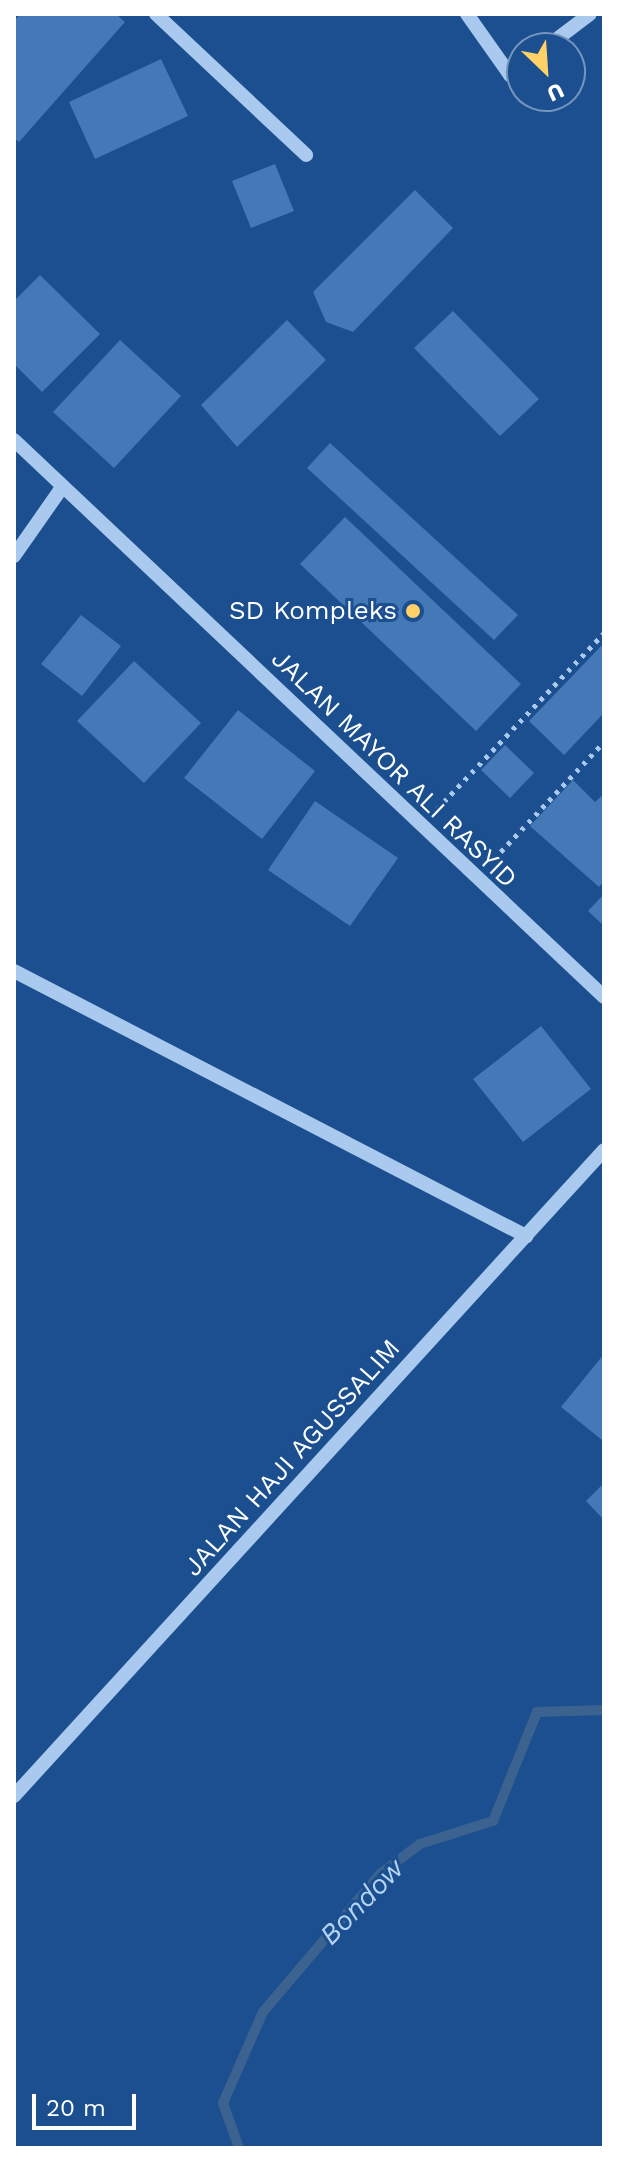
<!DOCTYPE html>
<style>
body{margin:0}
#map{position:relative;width:618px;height:2162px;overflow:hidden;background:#1b4f8f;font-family:"Work Sans",sans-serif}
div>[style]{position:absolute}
.stream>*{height:10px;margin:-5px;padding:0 5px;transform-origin:5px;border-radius:5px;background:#3c6290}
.building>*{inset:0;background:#4478b7}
.path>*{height:5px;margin-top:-2.5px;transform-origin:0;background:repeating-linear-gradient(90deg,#a9c9ee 0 4px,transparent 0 10px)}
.minor>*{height:14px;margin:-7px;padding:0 7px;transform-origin:7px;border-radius:7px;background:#a9c9ee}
.dots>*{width:22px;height:22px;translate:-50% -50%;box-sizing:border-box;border:4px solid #1b4f8f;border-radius:50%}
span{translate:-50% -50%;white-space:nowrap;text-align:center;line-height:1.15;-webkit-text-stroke:6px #1b4f8f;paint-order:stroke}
.poi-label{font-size:26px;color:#fff}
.right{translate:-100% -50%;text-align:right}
.street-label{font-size:26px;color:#fff}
.water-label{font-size:28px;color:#b5d3f5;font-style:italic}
.frame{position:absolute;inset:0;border:16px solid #fff;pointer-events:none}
.north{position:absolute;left:506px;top:32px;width:80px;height:80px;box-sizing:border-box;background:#1b4f8f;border:2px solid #7695bc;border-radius:50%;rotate:155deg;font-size:22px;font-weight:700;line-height:32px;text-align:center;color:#fff}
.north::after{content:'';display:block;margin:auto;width:28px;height:36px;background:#ffd166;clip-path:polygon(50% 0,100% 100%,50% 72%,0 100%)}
.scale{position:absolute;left:32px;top:2094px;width:104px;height:36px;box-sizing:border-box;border:4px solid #fff;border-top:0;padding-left:10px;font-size:24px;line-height:28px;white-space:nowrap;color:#fff;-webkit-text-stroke:6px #1b4f8f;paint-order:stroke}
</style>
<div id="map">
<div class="stream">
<i style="left:239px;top:2148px;width:48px;rotate:-109.6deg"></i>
<i style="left:223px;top:2103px;width:99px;rotate:-66.3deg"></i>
<i style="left:263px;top:2012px;width:181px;rotate:-49.7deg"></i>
<i style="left:380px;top:1874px;width:50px;rotate:-36.9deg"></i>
<i style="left:420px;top:1844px;width:77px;rotate:-17.5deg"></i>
<i style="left:493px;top:1821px;width:118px;rotate:-68deg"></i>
<i style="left:537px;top:1712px;width:67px;rotate:-1.7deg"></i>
</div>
<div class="building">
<i style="clip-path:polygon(20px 14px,116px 14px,125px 22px,19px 142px,14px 138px,14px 21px)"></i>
<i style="clip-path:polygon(161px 59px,188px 116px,95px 159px,69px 102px)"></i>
<i style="clip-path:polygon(275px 164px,294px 211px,251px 228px,232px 181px)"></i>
<i style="clip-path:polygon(415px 190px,453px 228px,353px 332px,326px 322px,313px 292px)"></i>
<i style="clip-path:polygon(40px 275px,100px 334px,42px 392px,14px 364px,14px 301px)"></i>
<i style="clip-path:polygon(453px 311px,539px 399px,500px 436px,414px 348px)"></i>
<i style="clip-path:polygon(287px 320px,326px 360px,237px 447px,201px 405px)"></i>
<i style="clip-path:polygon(120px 340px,181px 396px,114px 468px,53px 412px)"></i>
<i style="clip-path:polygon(330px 443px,518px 615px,494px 640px,307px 468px)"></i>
<i style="clip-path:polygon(345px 517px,521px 684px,476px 731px,300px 564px)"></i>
<i style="clip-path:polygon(81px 615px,121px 646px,82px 696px,41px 664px)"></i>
<i style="clip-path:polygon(604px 643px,604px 713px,564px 755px,529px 721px)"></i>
<i style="clip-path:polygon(134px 661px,201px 723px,144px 783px,77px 721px)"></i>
<i style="clip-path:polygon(238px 710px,315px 771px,262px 839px,184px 778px)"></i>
<i style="clip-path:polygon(505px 745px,534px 773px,510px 798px,481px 770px)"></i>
<i style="clip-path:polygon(573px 780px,595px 802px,604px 794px,604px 881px,599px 887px,530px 826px)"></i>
<i style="clip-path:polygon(315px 801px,398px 858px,350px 926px,268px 870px)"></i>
<i style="clip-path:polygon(604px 894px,604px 926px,588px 911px)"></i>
<i style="clip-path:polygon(541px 1026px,591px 1089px,523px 1142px,473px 1079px)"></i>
<i style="clip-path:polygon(604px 1354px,604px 1437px,602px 1440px,561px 1407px)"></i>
<i style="clip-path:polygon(604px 1483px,604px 1520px,586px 1501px)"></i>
</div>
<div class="path">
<i style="left:437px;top:809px;width:243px;rotate:-46.5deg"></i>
<i style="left:494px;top:859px;width:161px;rotate:-46.8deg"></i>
</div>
<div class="minor">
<i style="left:156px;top:14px;width:206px;rotate:43.2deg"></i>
<i style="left:467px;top:14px;width:75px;rotate:54.8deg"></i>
<i style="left:510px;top:75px;width:15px;rotate:-37deg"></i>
<i style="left:545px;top:48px;width:56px;rotate:-37.1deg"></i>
<i style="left:14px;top:440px;width:811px;rotate:43.35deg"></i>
<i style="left:14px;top:556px;width:85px;rotate:-55deg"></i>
<i style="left:14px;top:971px;width:577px;rotate:27.37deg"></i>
<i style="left:14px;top:1796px;width:875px;rotate:-47.59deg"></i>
</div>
<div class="dots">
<i style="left:413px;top:611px;background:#ffd166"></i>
</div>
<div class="poi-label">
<span class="right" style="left:397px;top:611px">SD Kompleks</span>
</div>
<div class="street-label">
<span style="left:394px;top:769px;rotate:44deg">JALAN MAYOR ALI RASYID</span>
<span style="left:292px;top:1458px;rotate:-48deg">JALAN HAJI AGUSSALIM</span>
</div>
<div class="water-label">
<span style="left:362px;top:1902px;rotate:-46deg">Bondow</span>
</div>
<div class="frame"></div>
<div class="north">U</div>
<div class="scale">20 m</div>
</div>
